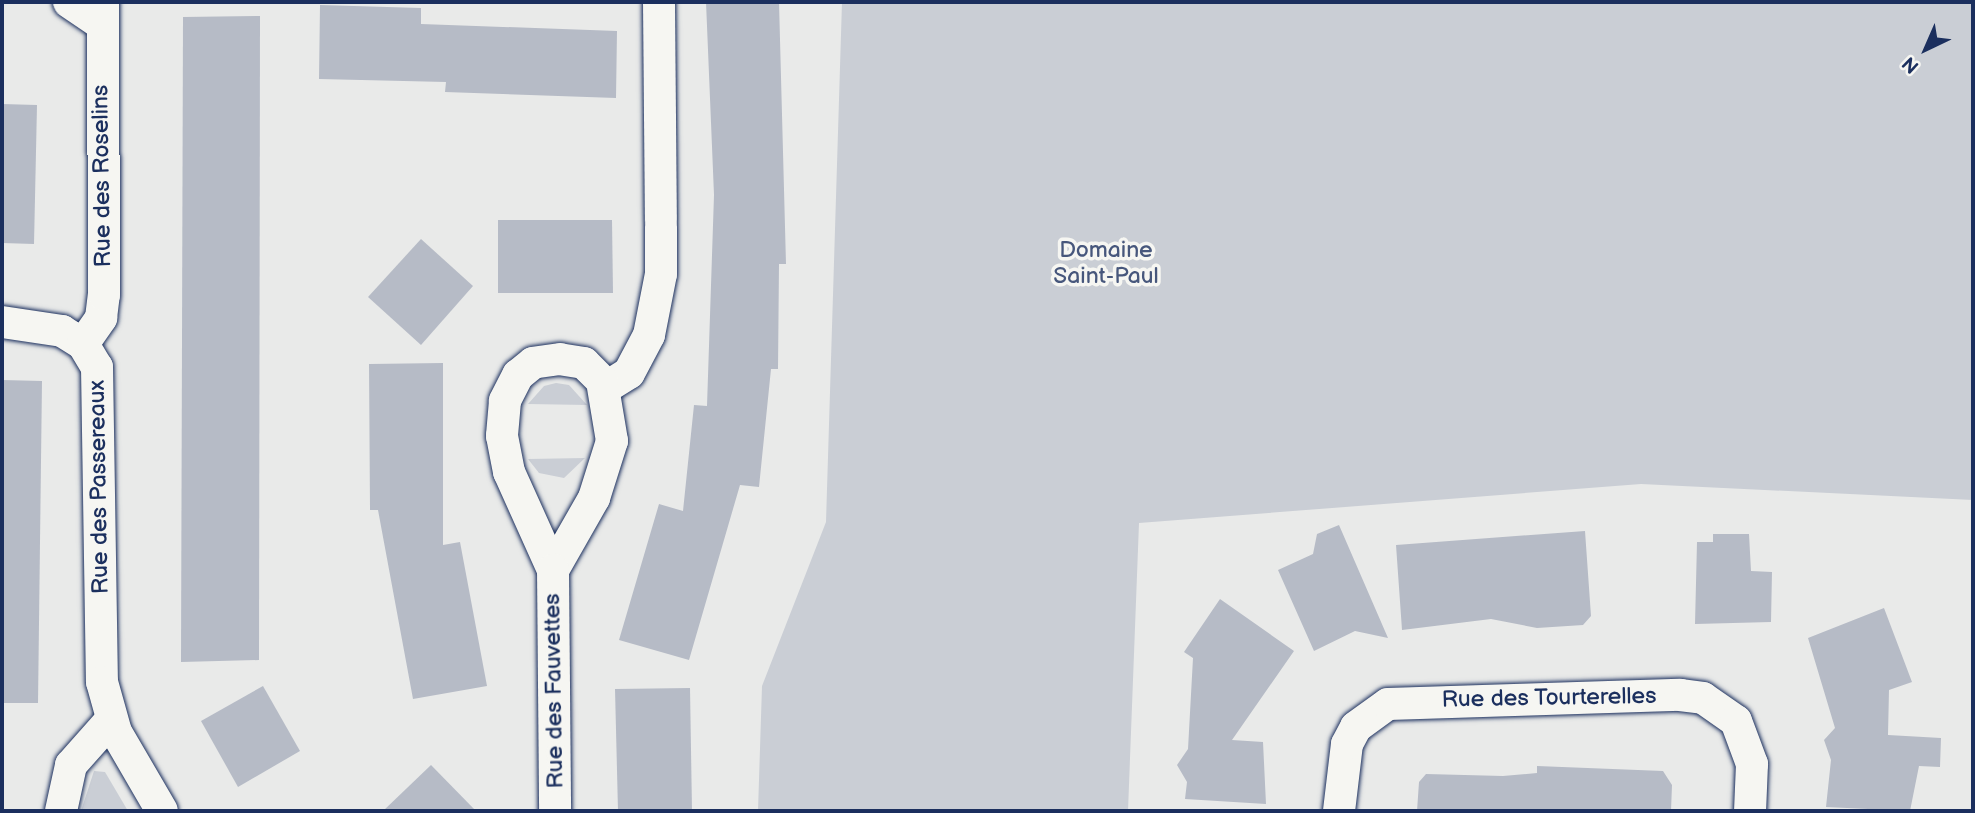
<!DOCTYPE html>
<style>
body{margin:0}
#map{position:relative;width:1975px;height:813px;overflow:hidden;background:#e9eae9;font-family:"Balsamiq Sans",sans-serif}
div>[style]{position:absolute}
.green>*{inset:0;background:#caced5}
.building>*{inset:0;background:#b6bbc6}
.roads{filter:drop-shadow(0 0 2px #1b2f5e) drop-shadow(0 0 2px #1b2f5e)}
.street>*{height:32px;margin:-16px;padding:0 16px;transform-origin:16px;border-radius:16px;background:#f6f6f2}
span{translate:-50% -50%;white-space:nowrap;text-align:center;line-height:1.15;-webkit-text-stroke:7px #f6f6f2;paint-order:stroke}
.street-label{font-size:23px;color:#1b2f5e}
.park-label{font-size:23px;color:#47577c}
.frame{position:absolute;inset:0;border:4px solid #1b2f5e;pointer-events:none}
.north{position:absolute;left:1891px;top:14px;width:70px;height:70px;-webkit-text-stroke:5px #f6f6f2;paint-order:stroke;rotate:224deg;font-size:19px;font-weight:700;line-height:28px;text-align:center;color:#1b2f5e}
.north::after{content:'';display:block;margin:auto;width:24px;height:32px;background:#1b2f5e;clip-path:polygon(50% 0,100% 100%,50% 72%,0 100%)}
</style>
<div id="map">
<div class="green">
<i style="clip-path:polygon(842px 2px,1973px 2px,1973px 500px,1641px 484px,1139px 523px,1128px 811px,758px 811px,762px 686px,826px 522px)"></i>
<i style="clip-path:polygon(556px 383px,569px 385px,587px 405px,528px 404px,544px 386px)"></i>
<i style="clip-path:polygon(585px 458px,564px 478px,539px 473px,528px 459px)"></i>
<i style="clip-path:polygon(94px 771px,105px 772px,128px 811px,81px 811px)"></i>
</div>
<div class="building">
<i style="clip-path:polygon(706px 2px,779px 2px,786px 264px,779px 264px,778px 369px,771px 369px,759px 487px,740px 485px,689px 660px,619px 640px,659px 504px,683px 511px,694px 405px,707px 406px,714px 195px)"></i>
<i style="clip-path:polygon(320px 5px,421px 8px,421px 24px,617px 31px,616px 98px,445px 92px,446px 82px,319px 79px)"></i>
<i style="clip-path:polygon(260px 16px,259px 660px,181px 662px,183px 17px)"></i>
<i style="clip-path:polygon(2px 104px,37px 105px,34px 244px,2px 243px)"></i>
<i style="clip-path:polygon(498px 220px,612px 220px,613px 293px,498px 293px)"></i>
<i style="clip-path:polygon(421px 239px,473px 286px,421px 345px,368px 297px)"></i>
<i style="clip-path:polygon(443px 363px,443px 545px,460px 542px,487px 686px,413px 699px,378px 510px,370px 510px,369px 364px)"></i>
<i style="clip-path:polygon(2px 380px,42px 381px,38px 703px,2px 703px)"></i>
<i style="clip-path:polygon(1339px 525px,1388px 638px,1355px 631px,1314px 651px,1278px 570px,1313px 554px,1317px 534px)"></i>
<i style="clip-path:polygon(1585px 531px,1591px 616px,1583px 625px,1537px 628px,1491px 619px,1402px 630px,1396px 545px)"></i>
<i style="clip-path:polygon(1713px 534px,1749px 534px,1751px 571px,1772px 572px,1771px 622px,1695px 624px,1697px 542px,1713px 542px)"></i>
<i style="clip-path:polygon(1220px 599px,1294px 651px,1232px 740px,1263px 742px,1266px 804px,1185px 799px,1187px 782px,1177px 765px,1188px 749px,1193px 658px,1184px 652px)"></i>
<i style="clip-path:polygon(1884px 608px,1912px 682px,1889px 690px,1888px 735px,1941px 738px,1940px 767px,1919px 766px,1910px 811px,1826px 807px,1831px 760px,1824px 740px,1835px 728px,1808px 638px)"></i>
<i style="clip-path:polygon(263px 686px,300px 751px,238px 787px,201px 721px)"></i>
<i style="clip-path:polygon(690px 688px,692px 811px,618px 811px,615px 689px)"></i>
<i style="clip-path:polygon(431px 765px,476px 811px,383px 811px)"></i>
<i style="clip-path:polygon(1537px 766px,1663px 771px,1672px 785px,1671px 811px,1417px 811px,1419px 782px,1426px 774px,1503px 776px,1537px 773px)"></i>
</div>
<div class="roads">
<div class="street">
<i style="left:69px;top:2px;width:37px;rotate:34deg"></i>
<i style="left:659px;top:2px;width:218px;rotate:89.5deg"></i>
<i style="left:2px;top:322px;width:61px;rotate:8.5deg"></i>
<i style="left:62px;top:331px;width:25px;rotate:32deg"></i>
<i style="left:83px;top:344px;width:27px;rotate:59deg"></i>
<i style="left:97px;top:367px;width:315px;rotate:89.1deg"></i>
<i style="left:102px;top:682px;width:52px;rotate:74.4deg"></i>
<i style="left:116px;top:732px;width:91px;rotate:59.8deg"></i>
<i style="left:83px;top:344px;width:32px;rotate:-55deg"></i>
<i style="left:101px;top:318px;width:23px;rotate:-83deg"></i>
<i style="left:104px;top:295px;width:293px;rotate:-90.2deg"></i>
<i style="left:605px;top:388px;width:28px;rotate:-32deg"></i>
<i style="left:629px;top:373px;width:43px;rotate:-62.2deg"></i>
<i style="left:649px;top:335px;width:62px;rotate:-78.9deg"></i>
<i style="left:661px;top:274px;width:47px;rotate:-90deg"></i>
<i style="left:553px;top:570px;width:83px;rotate:-60.3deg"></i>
<i style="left:594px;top:498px;width:60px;rotate:-72.5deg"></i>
<i style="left:612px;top:441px;width:61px;rotate:-99.5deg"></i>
<i style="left:602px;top:381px;width:25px;rotate:-135deg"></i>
<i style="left:584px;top:363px;width:24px;rotate:-171deg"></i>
<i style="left:560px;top:359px;width:27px;rotate:172deg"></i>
<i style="left:533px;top:363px;width:19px;rotate:141deg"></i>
<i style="left:518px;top:375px;width:29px;rotate:117deg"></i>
<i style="left:505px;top:401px;width:35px;rotate:95deg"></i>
<i style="left:502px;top:436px;width:37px;rotate:79deg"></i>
<i style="left:509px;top:472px;width:107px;rotate:65.8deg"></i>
<i style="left:553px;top:570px;width:241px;rotate:89.5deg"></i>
<i style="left:61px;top:811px;width:47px;rotate:-77.7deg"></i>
<i style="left:71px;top:765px;width:60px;rotate:-48.4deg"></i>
<i style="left:1339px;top:811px;width:67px;rotate:-83.2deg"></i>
<i style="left:1347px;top:744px;width:19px;rotate:-62deg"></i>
<i style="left:1356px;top:727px;width:39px;rotate:-36deg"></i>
<i style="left:1388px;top:704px;width:292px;rotate:-1.8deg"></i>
<i style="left:1680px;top:695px;width:23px;rotate:7deg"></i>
<i style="left:1703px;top:698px;width:40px;rotate:34.9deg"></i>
<i style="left:1736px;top:721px;width:46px;rotate:69.6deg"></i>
<i style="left:1752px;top:764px;width:47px;rotate:92.4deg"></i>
</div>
</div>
<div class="street-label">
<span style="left:102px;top:176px;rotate:-91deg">Rue des Roselins</span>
<span style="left:99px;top:487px;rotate:-91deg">Rue des Passereaux</span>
<span style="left:554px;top:691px;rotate:-91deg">Rue des Fauvettes</span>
<span style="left:1549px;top:698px;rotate:-1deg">Rue des Tourterelles</span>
</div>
<div class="park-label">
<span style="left:1106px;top:263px">Domaine<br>Saint-Paul</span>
</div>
<div class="frame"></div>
<div class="north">N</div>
</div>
